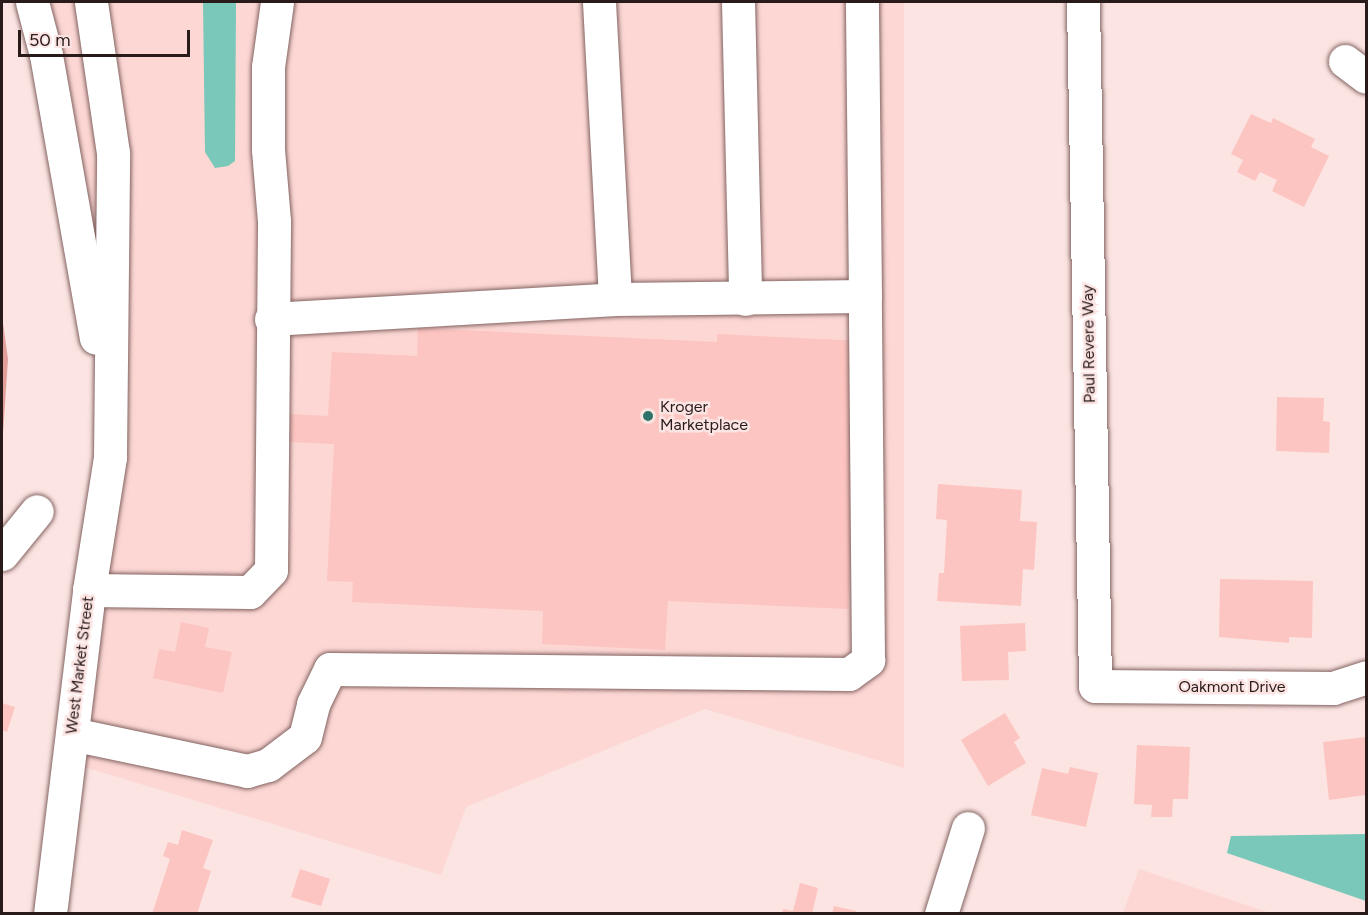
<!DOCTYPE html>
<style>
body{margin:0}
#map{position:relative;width:1368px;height:915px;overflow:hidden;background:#fbe4e2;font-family:Figtree,sans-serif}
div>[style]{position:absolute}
.built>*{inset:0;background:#fcd7d4}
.forest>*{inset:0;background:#e29f9a}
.water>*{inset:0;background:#79c8b9}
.building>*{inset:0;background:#fdc5c1}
.roads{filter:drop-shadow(0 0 2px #826361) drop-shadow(0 0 2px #826361)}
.minor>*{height:33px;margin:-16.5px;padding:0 16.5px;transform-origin:16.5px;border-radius:16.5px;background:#fff}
.major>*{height:33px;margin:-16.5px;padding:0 16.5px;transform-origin:16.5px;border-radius:16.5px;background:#fff}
.dots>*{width:16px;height:16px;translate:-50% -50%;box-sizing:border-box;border:3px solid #fbe4e2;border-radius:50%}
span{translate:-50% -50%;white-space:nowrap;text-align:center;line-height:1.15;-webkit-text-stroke:5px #fbe4e2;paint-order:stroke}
.street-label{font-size:16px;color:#281b1a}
.poi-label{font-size:16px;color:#281b1a}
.left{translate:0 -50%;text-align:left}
.frame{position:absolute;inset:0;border:3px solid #281b1a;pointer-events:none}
.scale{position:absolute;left:18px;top:30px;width:172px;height:27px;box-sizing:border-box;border:3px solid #281b1a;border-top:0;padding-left:8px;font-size:18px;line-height:21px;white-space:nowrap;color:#281b1a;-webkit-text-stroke:4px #fbe4e2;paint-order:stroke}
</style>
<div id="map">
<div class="built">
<i style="clip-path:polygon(32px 2px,904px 2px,904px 768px,705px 709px,466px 807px,441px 875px,68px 762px,110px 416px)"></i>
<i style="clip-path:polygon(1139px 869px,1270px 913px,1123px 913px)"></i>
</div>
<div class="forest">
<i style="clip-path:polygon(2px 316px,8px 359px,2px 448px)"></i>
</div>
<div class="water">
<i style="clip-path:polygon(203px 2px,236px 2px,235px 161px,228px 166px,215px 168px,205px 152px)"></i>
<i style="clip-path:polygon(1366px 834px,1366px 901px,1227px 853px,1231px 836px)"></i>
</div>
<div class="building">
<i style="clip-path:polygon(1251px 114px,1271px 123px,1273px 118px,1315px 139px,1311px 147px,1329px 156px,1304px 207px,1272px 191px,1277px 180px,1260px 172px,1255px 181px,1237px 172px,1243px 160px,1231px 154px)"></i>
<i style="clip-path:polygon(418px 328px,717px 342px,717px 334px,861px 341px,848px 609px,668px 601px,665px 650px,542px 644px,543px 611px,352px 602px,353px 582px,327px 581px,334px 444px,289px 442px,290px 414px,328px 416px,332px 352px,417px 356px)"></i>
<i style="clip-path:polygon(1277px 397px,1324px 398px,1323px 421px,1330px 422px,1329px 453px,1276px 451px)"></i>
<i style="clip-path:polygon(938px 484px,1022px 490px,1020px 521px,1037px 522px,1034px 570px,1023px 569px,1021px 606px,937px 601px,939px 573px,944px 573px,947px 520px,936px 519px)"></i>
<i style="clip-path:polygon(1220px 579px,1313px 581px,1312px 638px,1289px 637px,1289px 643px,1219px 637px)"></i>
<i style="clip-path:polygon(181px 622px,209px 628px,205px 647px,232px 652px,223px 693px,153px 678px,159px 649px,175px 652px)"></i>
<i style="clip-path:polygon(1025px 623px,1026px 651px,1008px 652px,1009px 680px,962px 681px,960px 626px)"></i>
<i style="clip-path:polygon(2px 703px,15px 707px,7px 732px,2px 730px)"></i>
<i style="clip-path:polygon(1005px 713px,1020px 738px,1014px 742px,1026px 763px,988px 786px,961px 740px)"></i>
<i style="clip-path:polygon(1366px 737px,1366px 795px,1329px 800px,1323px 742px)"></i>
<i style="clip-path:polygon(1137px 745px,1190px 747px,1188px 799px,1173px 799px,1172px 817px,1151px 817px,1152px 805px,1134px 804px)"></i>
<i style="clip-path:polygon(1070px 767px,1098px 773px,1086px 827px,1031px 815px,1042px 768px,1068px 774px)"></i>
<i style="clip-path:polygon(182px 830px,213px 840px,203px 868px,211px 871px,197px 914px,152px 914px,170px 859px,163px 856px,168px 842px,178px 845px)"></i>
<i style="clip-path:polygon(300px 869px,330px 879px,321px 906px,291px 897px)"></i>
<i style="clip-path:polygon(800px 883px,818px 888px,812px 914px,782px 914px,783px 909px,793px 911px)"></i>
<i style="clip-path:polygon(834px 906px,856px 911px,855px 914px,832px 914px)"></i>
</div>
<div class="roads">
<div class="minor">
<i style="left:599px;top:2px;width:297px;rotate:86.9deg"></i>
<i style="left:738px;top:2px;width:297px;rotate:88.6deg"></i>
<i style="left:1083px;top:2px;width:684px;rotate:88.99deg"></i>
<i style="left:1095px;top:686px;width:238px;rotate:0.5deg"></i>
<i style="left:1333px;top:688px;width:35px;rotate:-18deg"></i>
<i style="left:1345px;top:61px;width:26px;rotate:37deg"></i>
<i style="left:271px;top:319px;width:345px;rotate:-3.3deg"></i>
<i style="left:615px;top:299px;width:250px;rotate:-0.7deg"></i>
<i style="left:865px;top:296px;width:294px;rotate:-90.6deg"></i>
<i style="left:2px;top:554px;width:55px;rotate:-50.9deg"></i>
<i style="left:89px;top:590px;width:161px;rotate:0.7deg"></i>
<i style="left:250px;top:592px;width:30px;rotate:-46deg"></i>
<i style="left:271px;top:570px;width:349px;rotate:-89.5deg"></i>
<i style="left:274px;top:221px;width:72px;rotate:-94.8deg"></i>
<i style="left:268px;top:149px;width:82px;rotate:-90deg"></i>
<i style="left:268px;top:67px;width:66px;rotate:-82.1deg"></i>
<i style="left:72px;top:734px;width:179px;rotate:11.9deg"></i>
<i style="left:247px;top:771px;width:22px;rotate:-16deg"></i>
<i style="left:268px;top:765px;width:46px;rotate:-37.1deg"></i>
<i style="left:305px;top:737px;width:34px;rotate:-76deg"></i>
<i style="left:313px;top:704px;width:39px;rotate:-64deg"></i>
<i style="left:330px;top:669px;width:519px;rotate:0.55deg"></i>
<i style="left:849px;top:674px;width:24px;rotate:-36deg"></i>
<i style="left:868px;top:660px;width:364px;rotate:-90.5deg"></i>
<i style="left:941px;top:914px;width:90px;rotate:-72.6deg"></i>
</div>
<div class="major">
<i style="left:32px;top:2px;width:55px;rotate:75.2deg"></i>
<i style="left:46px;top:55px;width:287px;rotate:80deg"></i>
<i style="left:50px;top:914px;width:326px;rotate:-83.1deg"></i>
<i style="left:89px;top:590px;width:135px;rotate:-81deg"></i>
<i style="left:110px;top:457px;width:304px;rotate:-89.4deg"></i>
<i style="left:113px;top:153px;width:153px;rotate:-98.3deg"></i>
</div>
</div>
<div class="dots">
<i style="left:648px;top:416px;background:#2d7267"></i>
</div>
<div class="street-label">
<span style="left:1089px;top:344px;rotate:-91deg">Paul Revere Way</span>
<span style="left:80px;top:665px;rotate:-83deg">West Market Street</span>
<span style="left:1232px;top:687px">Oakmont Drive</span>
</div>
<div class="poi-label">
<span class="left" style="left:660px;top:416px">Kroger<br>Marketplace</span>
</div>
<div class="frame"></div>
<div class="scale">50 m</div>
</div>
